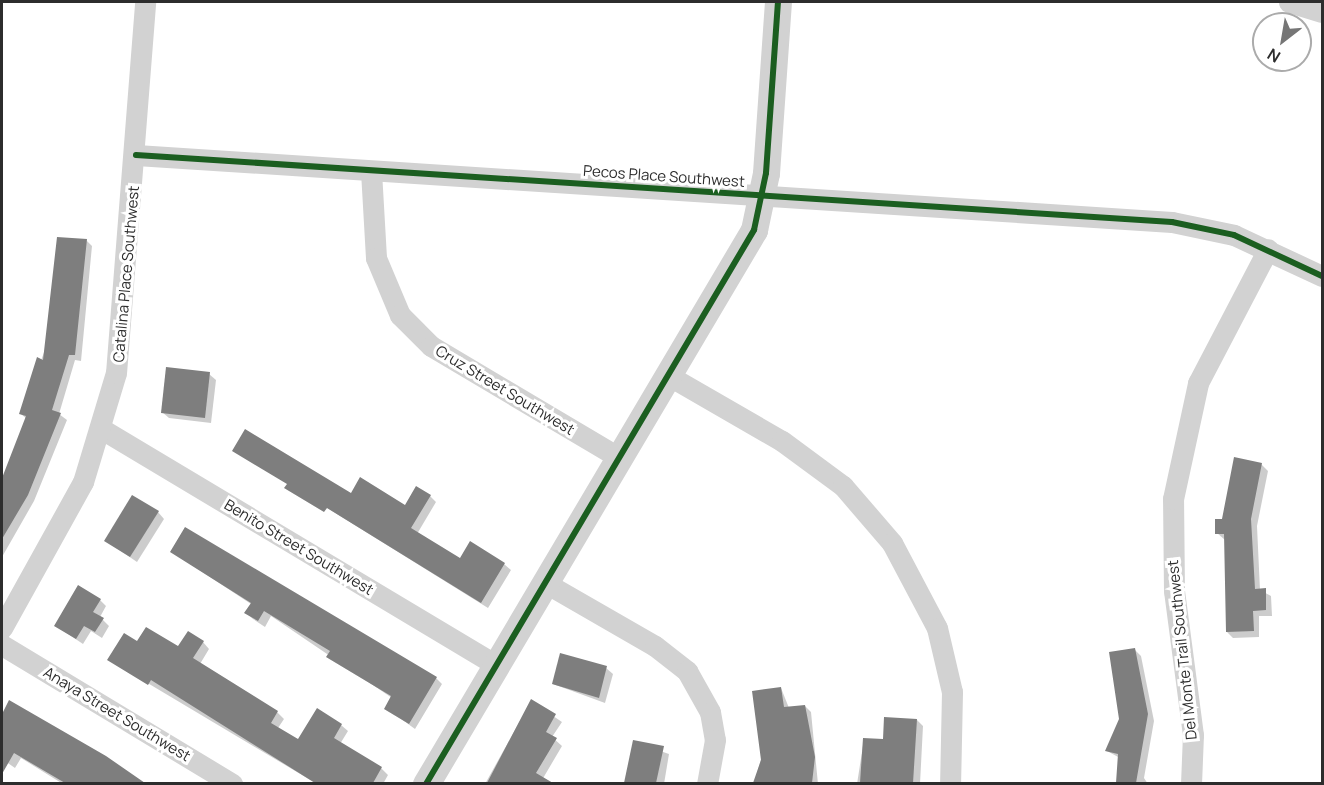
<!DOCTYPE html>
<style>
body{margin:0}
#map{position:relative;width:1324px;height:785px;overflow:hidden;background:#fff;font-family:Manrope,sans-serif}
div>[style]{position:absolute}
.shadow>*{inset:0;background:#0003}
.building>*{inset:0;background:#7e7e7e}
.minor>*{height:21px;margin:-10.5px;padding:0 10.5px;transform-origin:10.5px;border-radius:10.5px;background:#d2d2d2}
.tertiary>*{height:27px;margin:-13.5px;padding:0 13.5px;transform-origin:13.5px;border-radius:13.5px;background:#d2d2d2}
.cycleway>*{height:6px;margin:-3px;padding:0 3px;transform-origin:3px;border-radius:3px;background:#1b5e20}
span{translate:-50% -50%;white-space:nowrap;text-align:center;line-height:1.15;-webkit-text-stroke:6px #fff;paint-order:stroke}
.street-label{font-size:15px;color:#2d2d2d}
.frame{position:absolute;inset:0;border:3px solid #2d2d2d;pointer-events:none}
.north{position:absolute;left:1252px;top:12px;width:60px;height:60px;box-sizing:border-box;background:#fff;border:2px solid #ababab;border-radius:50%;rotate:211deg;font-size:16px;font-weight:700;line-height:24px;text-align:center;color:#2d2d2d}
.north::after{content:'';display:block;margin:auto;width:21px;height:27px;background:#767676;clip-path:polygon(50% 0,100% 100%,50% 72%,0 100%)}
</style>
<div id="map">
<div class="shadow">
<i style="clip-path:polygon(86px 240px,92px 246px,81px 361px,75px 360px,59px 414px,67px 420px,34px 501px,2px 557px,2px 489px,27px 419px,21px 414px)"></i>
<i style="clip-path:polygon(209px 374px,216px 380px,211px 423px,169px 418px,162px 412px)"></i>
<i style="clip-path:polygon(234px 450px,351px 495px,406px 507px,430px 496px,436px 502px,417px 534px,461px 560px,504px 564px,511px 570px,488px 608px)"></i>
<i style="clip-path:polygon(1261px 464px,1268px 471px,1257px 526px,1260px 590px,1271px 596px,1272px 616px,1259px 616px,1259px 637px,1233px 638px,1227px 632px,1225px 540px,1217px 533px)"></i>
<i style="clip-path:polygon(158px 512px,164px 519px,137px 562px,106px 541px)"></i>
<i style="clip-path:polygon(172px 552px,436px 678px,442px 684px,415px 729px,386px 708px,392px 698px,271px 616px,265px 627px,253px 619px,246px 613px,251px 604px)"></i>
<i style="clip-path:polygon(100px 600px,106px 606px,100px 617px,109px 626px,102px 638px,91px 631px,83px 644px,56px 626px)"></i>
<i style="clip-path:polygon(203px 642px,209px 649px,200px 664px,277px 712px,284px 719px,278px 728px,299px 741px,341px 725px,348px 731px,340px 744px,381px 768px,388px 775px,383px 784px,317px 784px,109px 660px,138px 643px,179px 648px)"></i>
<i style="clip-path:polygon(1135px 650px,1141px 656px,1154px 721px,1144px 778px,1148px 784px,1117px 784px,1120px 758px,1107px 751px,1121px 719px)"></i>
<i style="clip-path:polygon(606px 668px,613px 674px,605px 703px,553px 684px)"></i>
<i style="clip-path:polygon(781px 688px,789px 708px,805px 706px,811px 712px,818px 784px,754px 784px)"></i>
<i style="clip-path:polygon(531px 701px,562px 722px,552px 737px,562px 746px,542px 780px,545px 784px,485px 784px)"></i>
<i style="clip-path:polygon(10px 703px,146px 784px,63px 784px,21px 758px,15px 768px,2px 759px,2px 717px)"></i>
<i style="clip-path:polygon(917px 720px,923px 726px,920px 784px,857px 784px,864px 739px,884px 740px)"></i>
<i style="clip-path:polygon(634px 742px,669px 754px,664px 784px,625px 784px)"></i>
</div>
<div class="building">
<i style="clip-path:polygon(57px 237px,87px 239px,75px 355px,69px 355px,52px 410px,61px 413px,28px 495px,2px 539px,2px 478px,26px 416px,19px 414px,37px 357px,43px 360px)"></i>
<i style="clip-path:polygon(166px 367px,210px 372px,205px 418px,161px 413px)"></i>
<i style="clip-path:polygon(245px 429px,351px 493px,360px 477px,405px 505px,416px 486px,431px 495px,411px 528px,460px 558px,470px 541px,505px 563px,481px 603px,327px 508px,324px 512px,284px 488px,287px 484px,232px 451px)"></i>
<i style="clip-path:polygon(1234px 457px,1262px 463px,1251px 519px,1255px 589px,1266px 588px,1266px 610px,1253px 611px,1254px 631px,1226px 632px,1224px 534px,1215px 534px,1215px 519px,1222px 519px)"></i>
<i style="clip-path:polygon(132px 495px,159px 511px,130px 557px,104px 541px)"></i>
<i style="clip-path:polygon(185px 527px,437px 677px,409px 724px,384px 709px,391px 696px,326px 657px,330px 651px,264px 611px,258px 621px,244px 613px,251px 603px,170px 552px)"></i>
<i style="clip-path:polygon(78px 585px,101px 599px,93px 612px,104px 618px,95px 632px,84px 626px,76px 639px,54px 626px)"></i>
<i style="clip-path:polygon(146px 627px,178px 646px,188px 631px,204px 641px,193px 658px,278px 711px,271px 723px,298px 739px,317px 708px,342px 724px,334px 738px,382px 767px,373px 783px,315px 783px,151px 680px,148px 685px,107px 660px,124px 633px,137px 641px)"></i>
<i style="clip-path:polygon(1135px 648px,1148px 714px,1136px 783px,1116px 783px,1118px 754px,1105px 751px,1119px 719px,1109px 652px)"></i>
<i style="clip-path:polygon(560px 653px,607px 666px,599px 698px,552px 684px)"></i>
<i style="clip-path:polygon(781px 687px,784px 707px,805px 705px,815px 757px,812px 783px,753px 783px,761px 760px,752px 691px)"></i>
<i style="clip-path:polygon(531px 699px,556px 714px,546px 732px,557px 738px,536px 773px,553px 783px,487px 783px)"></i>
<i style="clip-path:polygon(9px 700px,106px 756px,145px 783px,65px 783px,14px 753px,2px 774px,2px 714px)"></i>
<i style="clip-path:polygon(884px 717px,917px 719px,913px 783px,860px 783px,863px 738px,883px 739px)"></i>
<i style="clip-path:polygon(633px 740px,664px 746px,656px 783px,624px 783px)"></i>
</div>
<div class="minor">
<i style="left:1289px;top:2px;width:34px;rotate:17deg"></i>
<i style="left:136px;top:155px;width:1038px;rotate:3.7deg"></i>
<i style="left:1172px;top:222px;width:63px;rotate:11.8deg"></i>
<i style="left:1234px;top:235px;width:97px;rotate:25deg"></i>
<i style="left:371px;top:171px;width:87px;rotate:86.7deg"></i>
<i style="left:376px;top:258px;width:62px;rotate:67.2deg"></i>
<i style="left:400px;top:315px;width:44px;rotate:45deg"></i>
<i style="left:431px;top:346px;width:221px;rotate:30.7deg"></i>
<i style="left:671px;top:377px;width:128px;rotate:30deg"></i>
<i style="left:782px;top:441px;width:76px;rotate:36.4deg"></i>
<i style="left:843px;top:486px;width:75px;rotate:49.3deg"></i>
<i style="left:892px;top:543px;width:96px;rotate:62.1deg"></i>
<i style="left:937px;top:628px;width:66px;rotate:76.8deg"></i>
<i style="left:952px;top:692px;width:92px;rotate:91.2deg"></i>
<i style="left:100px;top:428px;width:464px;rotate:30.9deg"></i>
<i style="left:549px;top:585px;width:122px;rotate:29.9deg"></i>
<i style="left:655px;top:646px;width:41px;rotate:38deg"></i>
<i style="left:687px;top:671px;width:47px;rotate:60.7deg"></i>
<i style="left:710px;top:712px;width:28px;rotate:80deg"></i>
<i style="left:715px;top:740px;width:45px;rotate:100.3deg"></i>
<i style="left:2px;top:628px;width:167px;rotate:-61deg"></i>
<i style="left:83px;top:482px;width:114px;rotate:-73.2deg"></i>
<i style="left:116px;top:373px;width:372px;rotate:-85.5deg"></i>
<i style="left:2px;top:645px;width:269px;rotate:31.1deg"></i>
<i style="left:1191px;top:784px;width:49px;rotate:-87.7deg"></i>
<i style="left:1193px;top:735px;width:145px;rotate:-97.5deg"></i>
<i style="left:1174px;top:591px;width:92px;rotate:-90.6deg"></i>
<i style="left:1173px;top:499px;width:119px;rotate:-77.8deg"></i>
<i style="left:1198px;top:383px;width:151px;rotate:-62.4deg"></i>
</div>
<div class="tertiary">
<i style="left:426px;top:784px;width:644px;rotate:-59.37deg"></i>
<i style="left:754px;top:230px;width:58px;rotate:-78.1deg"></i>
<i style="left:766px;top:173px;width:171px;rotate:-86deg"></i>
</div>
<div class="cycleway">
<i style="left:136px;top:155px;width:1038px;rotate:3.7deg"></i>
<i style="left:1172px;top:222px;width:63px;rotate:11.8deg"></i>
<i style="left:1234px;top:235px;width:97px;rotate:25deg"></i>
<i style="left:426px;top:784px;width:644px;rotate:-59.37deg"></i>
<i style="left:754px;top:230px;width:58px;rotate:-78.1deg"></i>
<i style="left:766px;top:173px;width:171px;rotate:-86deg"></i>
</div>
<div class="street-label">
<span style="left:664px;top:176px;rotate:4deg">Pecos Place Southwest</span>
<span style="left:126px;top:274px;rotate:-85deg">Catalina Place Southwest</span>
<span style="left:505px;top:390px;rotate:31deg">Cruz Street Southwest</span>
<span style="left:299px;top:547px;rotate:31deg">Benito Street Southwest</span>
<span style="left:1182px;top:650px;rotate:-96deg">Del Monte Trail Southwest</span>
<span style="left:117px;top:714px;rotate:31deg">Anaya Street Southwest</span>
</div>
<div class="frame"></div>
<div class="north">N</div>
</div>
